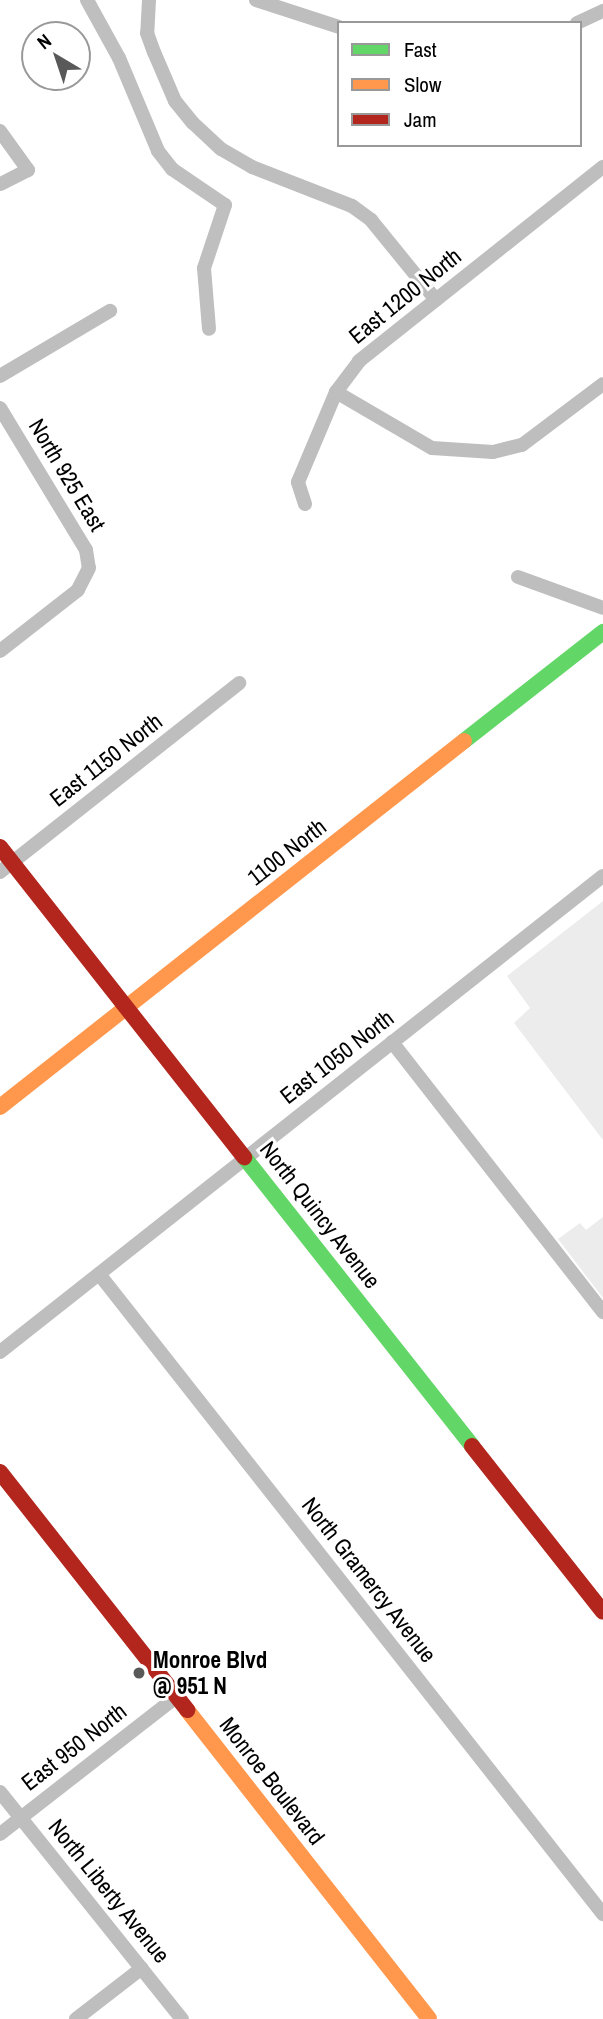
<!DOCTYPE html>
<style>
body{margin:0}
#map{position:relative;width:603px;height:2019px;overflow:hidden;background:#fff;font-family:"Archivo Narrow",sans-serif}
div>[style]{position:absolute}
.green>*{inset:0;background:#ececec}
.canal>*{height:14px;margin:-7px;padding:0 7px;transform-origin:7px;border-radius:7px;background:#bfbfbf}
.street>*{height:14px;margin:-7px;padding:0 7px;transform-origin:7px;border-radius:7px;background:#bebebe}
.fast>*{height:16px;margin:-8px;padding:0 8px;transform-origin:8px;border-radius:8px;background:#63d668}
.slow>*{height:16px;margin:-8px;padding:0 8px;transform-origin:8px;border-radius:8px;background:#ff974d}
.jam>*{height:16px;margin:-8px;padding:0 8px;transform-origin:8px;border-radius:8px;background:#b3261e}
.dots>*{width:19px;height:19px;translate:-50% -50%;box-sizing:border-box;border:4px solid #fff;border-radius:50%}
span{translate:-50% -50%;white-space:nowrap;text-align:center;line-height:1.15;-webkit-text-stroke:6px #fff;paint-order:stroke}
.street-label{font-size:23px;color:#000}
.poi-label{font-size:23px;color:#000;font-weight:700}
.left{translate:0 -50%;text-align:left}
.legend{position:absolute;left:337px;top:21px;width:245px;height:126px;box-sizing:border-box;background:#fff;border:2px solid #999;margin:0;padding:9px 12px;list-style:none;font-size:21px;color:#000}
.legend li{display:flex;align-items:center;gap:14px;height:35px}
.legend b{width:35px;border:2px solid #999}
.north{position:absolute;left:21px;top:21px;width:70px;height:70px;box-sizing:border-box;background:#fff;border:2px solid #999;border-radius:50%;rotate:321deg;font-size:19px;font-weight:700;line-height:28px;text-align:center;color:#000}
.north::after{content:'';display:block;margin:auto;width:24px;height:32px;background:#595959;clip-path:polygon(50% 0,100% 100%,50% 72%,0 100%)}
</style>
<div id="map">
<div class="green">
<i style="clip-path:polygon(603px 901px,603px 1140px,514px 1023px,530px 1008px,507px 976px)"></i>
<i style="clip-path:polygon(603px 1217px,603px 1298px,558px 1239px,580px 1223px,586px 1230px)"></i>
</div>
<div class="canal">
<i style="left:87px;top:0;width:66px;rotate:61.1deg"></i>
<i style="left:119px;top:58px;width:101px;rotate:67.2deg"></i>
<i style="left:158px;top:151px;width:23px;rotate:52deg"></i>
<i style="left:172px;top:169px;width:64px;rotate:34.2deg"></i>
<i style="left:225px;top:205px;width:66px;rotate:108.4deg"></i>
<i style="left:204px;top:268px;width:61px;rotate:85.3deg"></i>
</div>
<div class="street">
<i style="left:149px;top:0;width:33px;rotate:93deg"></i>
<i style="left:147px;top:33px;width:20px;rotate:70deg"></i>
<i style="left:154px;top:52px;width:53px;rotate:66.8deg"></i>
<i style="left:175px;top:101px;width:28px;rotate:51deg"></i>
<i style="left:193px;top:123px;width:38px;rotate:43deg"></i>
<i style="left:221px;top:149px;width:36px;rotate:30deg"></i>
<i style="left:252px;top:167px;width:107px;rotate:21.3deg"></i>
<i style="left:352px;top:206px;width:24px;rotate:36deg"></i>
<i style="left:371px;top:220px;width:103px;rotate:50.9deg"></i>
<i style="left:256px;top:0;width:87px;rotate:18deg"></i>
<i style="left:577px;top:23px;width:29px;rotate:-25deg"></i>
<i style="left:0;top:131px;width:48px;rotate:54.3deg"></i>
<i style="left:28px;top:170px;width:31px;rotate:153deg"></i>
<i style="left:0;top:376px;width:128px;rotate:-30.6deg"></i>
<i style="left:336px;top:392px;width:111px;rotate:30.3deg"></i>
<i style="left:432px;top:448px;width:61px;rotate:3.8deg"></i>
<i style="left:493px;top:452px;width:30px;rotate:-14deg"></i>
<i style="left:522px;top:445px;width:101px;rotate:-37deg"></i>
<i style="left:0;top:408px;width:166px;rotate:58.8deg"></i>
<i style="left:86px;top:550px;width:18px;rotate:81deg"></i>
<i style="left:89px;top:568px;width:25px;rotate:117deg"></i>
<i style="left:78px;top:590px;width:99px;rotate:142deg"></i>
<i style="left:305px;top:504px;width:23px;rotate:-108deg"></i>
<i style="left:298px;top:482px;width:98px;rotate:-67.1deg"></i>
<i style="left:336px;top:392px;width:39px;rotate:-53deg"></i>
<i style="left:359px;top:361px;width:312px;rotate:-38.5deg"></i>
<i style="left:518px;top:577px;width:90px;rotate:20deg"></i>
<i style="left:0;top:872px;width:305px;rotate:-38.3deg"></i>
<i style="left:392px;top:1042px;width:343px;rotate:52deg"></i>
<i style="left:99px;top:1274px;width:815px;rotate:51.78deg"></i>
<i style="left:0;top:1352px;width:768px;rotate:-38.29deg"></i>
<i style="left:0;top:1792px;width:291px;rotate:51.3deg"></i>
<i style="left:0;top:1834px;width:224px;rotate:-37.9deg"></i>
<i style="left:76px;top:2019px;width:83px;rotate:-37.7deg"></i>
</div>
<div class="fast">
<i style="left:464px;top:741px;width:177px;rotate:-38.1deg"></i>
<i style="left:244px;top:1157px;width:368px;rotate:51.7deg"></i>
</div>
<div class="slow">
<i style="left:0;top:1107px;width:591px;rotate:-38.27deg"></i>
<i style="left:187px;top:1710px;width:392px;rotate:51.9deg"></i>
</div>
<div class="jam">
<i style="left:0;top:847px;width:395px;rotate:51.8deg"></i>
<i style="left:472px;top:1446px;width:211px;rotate:51.7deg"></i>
<i style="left:0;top:1472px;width:303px;rotate:51.8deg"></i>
</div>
<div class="dots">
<i style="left:139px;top:1673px;background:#595959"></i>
</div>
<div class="street-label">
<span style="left:405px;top:296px;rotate:-39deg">East 1200 North</span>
<span style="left:67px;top:475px;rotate:59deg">North 925 East</span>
<span style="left:106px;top:760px;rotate:-38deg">East 1150 North</span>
<span style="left:287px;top:852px;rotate:-38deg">1100 North</span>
<span style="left:337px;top:1057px;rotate:-38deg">East 1050 North</span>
<span style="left:320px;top:1215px;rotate:52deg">North Quincy Avenue</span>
<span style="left:369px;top:1580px;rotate:52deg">North Gramercy Avenue</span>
<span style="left:74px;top:1747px;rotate:-38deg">East 950 North</span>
<span style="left:272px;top:1781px;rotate:52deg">Monroe Boulevard</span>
<span style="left:109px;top:1891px;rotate:51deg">North Liberty Avenue</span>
</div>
<div class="poi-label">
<span class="left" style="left:153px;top:1673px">Monroe Blvd<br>@ 951 N</span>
</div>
<ul class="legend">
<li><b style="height:9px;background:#63d668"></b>Fast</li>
<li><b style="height:9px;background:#ff974d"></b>Slow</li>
<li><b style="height:9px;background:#b3261e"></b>Jam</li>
</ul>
<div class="north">N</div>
</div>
